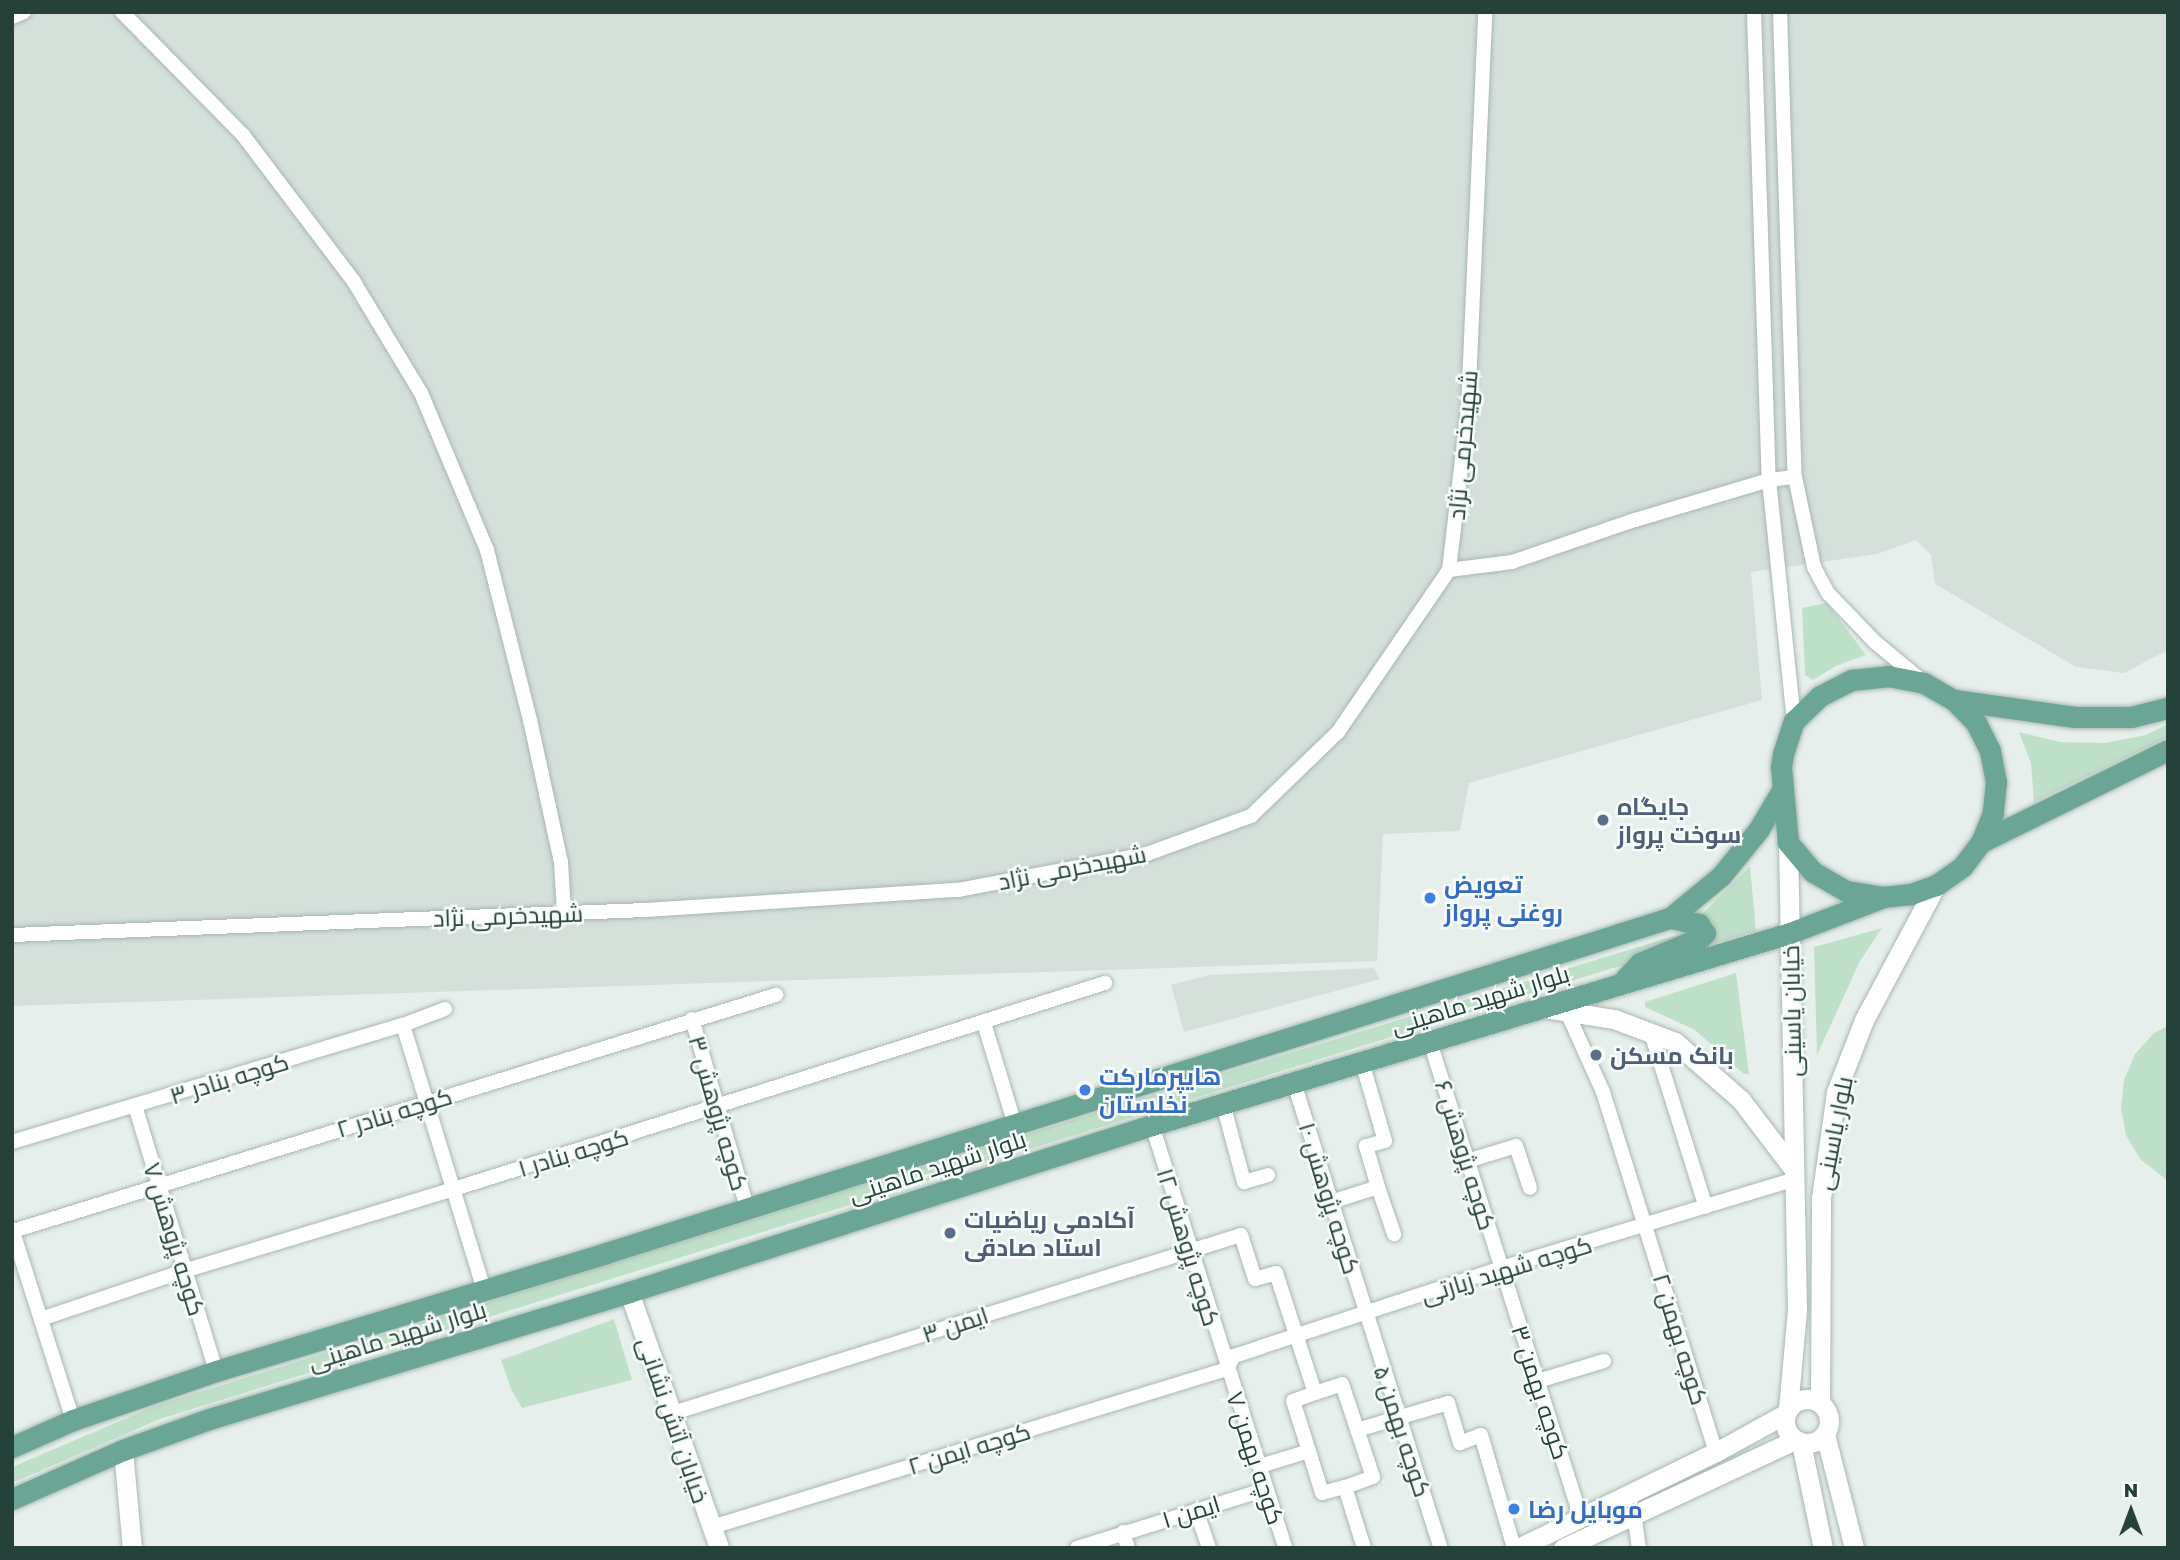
<!DOCTYPE html>
<meta charset="utf-8">
<style>
body{margin:0}
#map{position:relative;width:2180px;height:1560px;overflow:hidden;background:#e6efeb;font-family:"Golos Text",Cairo,sans-serif}
div>[style]{position:absolute}
.built>*{inset:0;background:#d4dfda}
.green>*{inset:0;background:#bfe0c8}
.roads{filter:drop-shadow(0 0 2px #a8b8b2) drop-shadow(0 0 2px #a8b8b2)}
.street>*{height:14px;margin:-7px;padding:0 7px;transform-origin:7px;border-radius:7px;background:#fff}
.secondary>*{height:19px;margin:-9.5px;padding:0 9.5px;transform-origin:9.5px;border-radius:9.5px;background:#fff}
.secondary>.ring{margin:-9.5px;padding:0;box-sizing:content-box;background:none;border:19px solid #fff;border-radius:50%}
.primary>*{height:21px;margin:-10.5px;padding:0 10.5px;transform-origin:10.5px;border-radius:10.5px;background:#6aa596}
.dots>*{width:19px;height:19px;translate:-50% -50%;box-sizing:border-box;border:4px solid #f7fbf9;border-radius:50%}
span{translate:-50% -50%;white-space:nowrap;text-align:center;line-height:1.15;-webkit-text-stroke:5px #f7fbf9;paint-order:stroke}
.street-label{font-size:24px;color:#24423a}
.service-label{font-size:24px;color:#4e5e75;font-weight:700}
.left{translate:0 -50%;text-align:left}
.shop-label{font-size:24px;color:#366cbe;font-weight:700}
.frame{position:absolute;inset:0;border:14px solid #24423a;pointer-events:none}
.north{position:absolute;left:2096px;top:1476px;width:70px;height:70px;-webkit-text-stroke:5px #f7fbf9;paint-order:stroke;rotate:0deg;font-size:19px;font-weight:700;line-height:28px;text-align:center;color:#24423a}
.north::after{content:'';display:block;margin:auto;width:24px;height:32px;background:#24423a;clip-path:polygon(50% 0,100% 100%,50% 72%,0 100%)}
</style>
<div id="map">
<div class="built">
<i style="clip-path:polygon(12px 12px,2168px 12px,2168px 650px,2124px 673px,2076px 667px,1935px 584px,1931px 555px,1916px 540px,1877px 554px,1751px 572px,1762px 700px,1469px 783px,1460px 831px,1383px 834px,1377px 961px,12px 1006px)"></i>
<i style="clip-path:polygon(1374px 968px,1380px 979px,1184px 1032px,1171px 985px,1209px 975px)"></i>
</div>
<div class="green">
<i style="clip-path:polygon(1827px 603px,1866px 655px,1836px 666px,1813px 680px,1805px 675px,1802px 608px)"></i>
<i style="clip-path:polygon(2168px 724px,2168px 737px,2034px 802px,2031px 763px,2019px 732px,2060px 742px,2105px 743px,2146px 735px)"></i>
<i style="clip-path:polygon(1750px 866px,1756px 931px,1711px 944px,1714px 925px,1703px 913px)"></i>
<i style="clip-path:polygon(1882px 928px,1860px 961px,1817px 1055px,1814px 947px)"></i>
<i style="clip-path:polygon(1691px 931px,1637px 953px,1623px 965px,160px 1419px,12px 1483px,12px 1467px,155px 1406px,1182px 1086px)"></i>
<i style="clip-path:polygon(1736px 973px,1749px 1074px,1744px 1074px,1695px 1030px,1645px 1007px,1645px 1002px)"></i>
<i style="clip-path:polygon(2168px 1026px,2168px 1181px,2140px 1159px,2126px 1135px,2121px 1108px,2124px 1080px,2135px 1054px,2154px 1033px)"></i>
<i style="clip-path:polygon(614px 1319px,632px 1380px,522px 1408px,511px 1389px,501px 1360px)"></i>
</div>
<div class="roads">
<div class="street">
<i style="left:122px;top:12px;width:173px;rotate:45.5deg"></i>
<i style="left:243px;top:135px;width:184px;rotate:52.9deg"></i>
<i style="left:354px;top:282px;width:130px;rotate:58.9deg"></i>
<i style="left:421px;top:393px;width:170px;rotate:67.2deg"></i>
<i style="left:487px;top:550px;width:175px;rotate:75.8deg"></i>
<i style="left:530px;top:720px;width:145px;rotate:77.7deg"></i>
<i style="left:561px;top:862px;width:51px;rotate:86.6deg"></i>
<i style="left:1754px;top:12px;width:468px;rotate:88.2deg"></i>
<i style="left:1769px;top:480px;width:242px;rotate:84.1deg"></i>
<i style="left:1780px;top:12px;width:465px;rotate:88.2deg"></i>
<i style="left:1795px;top:477px;width:73px;rotate:78.1deg"></i>
<i style="left:1810px;top:548px;width:19px;rotate:78deg"></i>
<i style="left:1814px;top:567px;width:30px;rotate:62deg"></i>
<i style="left:1828px;top:593px;width:68px;rotate:46.2deg"></i>
<i style="left:1875px;top:642px;width:61px;rotate:39.7deg"></i>
<i style="left:12px;top:17px;width:13px;rotate:-23deg"></i>
<i style="left:1449px;top:570px;width:64px;rotate:-7.2deg"></i>
<i style="left:1512px;top:562px;width:130px;rotate:-18.9deg"></i>
<i style="left:1635px;top:520px;width:140px;rotate:-16.6deg"></i>
<i style="left:1769px;top:480px;width:26px;rotate:-7deg"></i>
<i style="left:12px;top:935px;width:633px;rotate:-2.26deg"></i>
<i style="left:645px;top:910px;width:314px;rotate:-3.7deg"></i>
<i style="left:958px;top:890px;width:192px;rotate:-10.8deg"></i>
<i style="left:1147px;top:854px;width:111px;rotate:-20.1deg"></i>
<i style="left:1251px;top:816px;width:121px;rotate:-44deg"></i>
<i style="left:1338px;top:732px;width:196px;rotate:-55.6deg"></i>
<i style="left:1449px;top:570px;width:163px;rotate:-83.3deg"></i>
<i style="left:1468px;top:408px;width:396px;rotate:-87.5deg"></i>
<i style="left:1566px;top:1010px;width:90px;rotate:65.7deg"></i>
<i style="left:1603px;top:1092px;width:377px;rotate:72.6deg"></i>
<i style="left:692px;top:1019px;width:196px;rotate:73.7deg"></i>
<i style="left:984px;top:1023px;width:103px;rotate:73.1deg"></i>
<i style="left:403px;top:1025px;width:277px;rotate:73deg"></i>
<i style="left:1651px;top:1033px;width:182px;rotate:72.5deg"></i>
<i style="left:1430px;top:1042px;width:498px;rotate:72.4deg"></i>
<i style="left:1362px;top:1062px;width:82px;rotate:73.8deg"></i>
<i style="left:1385px;top:1141px;width:20px;rotate:165deg"></i>
<i style="left:1366px;top:1146px;width:43px;rotate:73.7deg"></i>
<i style="left:1294px;top:1083px;width:488px;rotate:72.5deg"></i>
<i style="left:1223px;top:1104px;width:81px;rotate:74.9deg"></i>
<i style="left:1244px;top:1182px;width:25px;rotate:-16deg"></i>
<i style="left:135px;top:1106px;width:277px;rotate:73deg"></i>
<i style="left:1152px;top:1125px;width:443px;rotate:72.5deg"></i>
<i style="left:12px;top:1142px;width:408px;rotate:-16.7deg"></i>
<i style="left:403px;top:1025px;width:45px;rotate:-20.9deg"></i>
<i style="left:1467px;top:1161px;width:51px;rotate:-17deg"></i>
<i style="left:1516px;top:1146px;width:44px;rotate:71.6deg"></i>
<i style="left:1331px;top:1202px;width:49px;rotate:-17.7deg"></i>
<i style="left:1378px;top:1187px;width:50px;rotate:71.2deg"></i>
<i style="left:12px;top:1229px;width:201px;rotate:72.3deg"></i>
<i style="left:13px;top:1231px;width:799px;rotate:-17.19deg"></i>
<i style="left:41px;top:1319px;width:151px;rotate:-18.6deg"></i>
<i style="left:184px;top:1271px;width:282px;rotate:-16.9deg"></i>
<i style="left:454px;top:1189px;width:683px;rotate:-17.56deg"></i>
<i style="left:1227px;top:1369px;width:15px;rotate:-62deg"></i>
<i style="left:1234px;top:1356px;width:28px;rotate:-18deg"></i>
<i style="left:1261px;top:1347px;width:253px;rotate:-18.2deg"></i>
<i style="left:1501px;top:1268px;width:305px;rotate:-16.8deg"></i>
<i style="left:1538px;top:1381px;width:69px;rotate:-16.9deg"></i>
<i style="left:1315px;top:1393px;width:23px;rotate:160deg"></i>
<i style="left:1293px;top:1401px;width:52px;rotate:72.3deg"></i>
<i style="left:1309px;top:1451px;width:44px;rotate:72.8deg"></i>
<i style="left:1322px;top:1493px;width:24px;rotate:-15deg"></i>
<i style="left:670px;top:1414px;width:598px;rotate:-17.41deg"></i>
<i style="left:1241px;top:1235px;width:46px;rotate:72.3deg"></i>
<i style="left:1255px;top:1279px;width:22px;rotate:-16deg"></i>
<i style="left:1276px;top:1273px;width:126px;rotate:72deg"></i>
<i style="left:1315px;top:1393px;width:28px;rotate:-18deg"></i>
<i style="left:1342px;top:1384px;width:98px;rotate:71.6deg"></i>
<i style="left:1373px;top:1477px;width:30px;rotate:160deg"></i>
<i style="left:1345px;top:1487px;width:64px;rotate:72.7deg"></i>
<i style="left:1357px;top:1430px;width:95px;rotate:-16.5deg"></i>
<i style="left:1448px;top:1403px;width:42px;rotate:73.3deg"></i>
<i style="left:1460px;top:1443px;width:22px;rotate:-21deg"></i>
<i style="left:1481px;top:1435px;width:118px;rotate:73.7deg"></i>
<i style="left:1260px;top:1466px;width:51px;rotate:-17deg"></i>
<i style="left:1196px;top:1510px;width:40px;rotate:71.1deg"></i>
<i style="left:1634px;top:1513px;width:35px;rotate:82deg"></i>
<i style="left:712px;top:1527px;width:539px;rotate:-17.06deg"></i>
<i style="left:1123px;top:1532px;width:17px;rotate:73deg"></i>
<i style="left:1077px;top:1548px;width:198px;rotate:-17.3deg"></i>
</div>
<div class="secondary">
<i style="left:1788px;top:842px;width:468px;rotate:88.9deg"></i>
<i style="left:1797px;top:1310px;width:98px;rotate:95.2deg"></i>
<i style="left:1545px;top:1008px;width:70px;rotate:9.1deg"></i>
<i style="left:1614px;top:1019px;width:65px;rotate:20.7deg"></i>
<i style="left:1675px;top:1042px;width:88px;rotate:41.3deg"></i>
<i style="left:1741px;top:1100px;width:84px;rotate:52.7deg"></i>
<i style="left:629px;top:1292px;width:271px;rotate:70.6deg"></i>
<i class="ring" style="left:1785px;top:1399px;width:25px;height:25px"></i>
<i style="left:1820px;top:1403px;width:205px;rotate:-89.7deg"></i>
<i style="left:1821px;top:1198px;width:107px;rotate:-81.9deg"></i>
<i style="left:1836px;top:1092px;width:77px;rotate:-68.7deg"></i>
<i style="left:1864px;top:1020px;width:153px;rotate:-61.9deg"></i>
<i style="left:1825px;top:1434px;width:118px;rotate:75.7deg"></i>
<i style="left:1801px;top:1443px;width:107px;rotate:78.2deg"></i>
<i style="left:123px;top:1450px;width:98px;rotate:84.8deg"></i>
<i style="left:1518px;top:1548px;width:220px;rotate:-25.9deg"></i>
<i style="left:1716px;top:1452px;width:79px;rotate:-28.8deg"></i>
<i style="left:1563px;top:1548px;width:256px;rotate:-25deg"></i>
</div>
<div class="primary">
<i style="left:1888px;top:676px;width:37px;rotate:11deg"></i>
<i style="left:1924px;top:683px;width:34px;rotate:30deg"></i>
<i style="left:1954px;top:700px;width:32px;rotate:46deg"></i>
<i style="left:1976px;top:723px;width:31px;rotate:63deg"></i>
<i style="left:1990px;top:751px;width:32px;rotate:79deg"></i>
<i style="left:1996px;top:782px;width:31px;rotate:96deg"></i>
<i style="left:1993px;top:813px;width:31px;rotate:112deg"></i>
<i style="left:1981px;top:842px;width:31px;rotate:127deg"></i>
<i style="left:1962px;top:867px;width:32px;rotate:145deg"></i>
<i style="left:1936px;top:885px;width:27px;rotate:160deg"></i>
<i style="left:1911px;top:894px;width:27px;rotate:174deg"></i>
<i style="left:1884px;top:897px;width:38px;rotate:-171deg"></i>
<i style="left:1846px;top:891px;width:39px;rotate:-150deg"></i>
<i style="left:1812px;top:871px;width:38px;rotate:-130deg"></i>
<i style="left:1788px;top:842px;width:75px;rotate:-95.3deg"></i>
<i style="left:1781px;top:767px;width:13px;rotate:-81deg"></i>
<i style="left:1783px;top:754px;width:35px;rotate:-72deg"></i>
<i style="left:1794px;top:721px;width:36px;rotate:-44deg"></i>
<i style="left:1820px;top:696px;width:36px;rotate:-27deg"></i>
<i style="left:1852px;top:680px;width:36px;rotate:-6deg"></i>
<i style="left:1954px;top:700px;width:122px;rotate:8deg"></i>
<i style="left:2075px;top:717px;width:56px"></i>
<i style="left:2131px;top:717px;width:38px;rotate:-14deg"></i>
<i style="left:1981px;top:842px;width:208px;rotate:-26.2deg"></i>
<i style="left:1625px;top:979px;width:22px;rotate:-47deg"></i>
<i style="left:1640px;top:963px;width:65px;rotate:-22.6deg"></i>
<i style="left:1700px;top:938px;width:7px;rotate:-45deg"></i>
<i style="left:1705px;top:933px;width:11px;rotate:-124deg"></i>
<i style="left:1699px;top:924px;width:30px;rotate:-168deg"></i>
<i style="left:12px;top:1447px;width:67px;rotate:-23.9deg"></i>
<i style="left:73px;top:1420px;width:151px;rotate:-18.9deg"></i>
<i style="left:216px;top:1371px;width:407px;rotate:-16.8deg"></i>
<i style="left:606px;top:1253px;width:1115px;rotate:-17.48deg"></i>
<i style="left:1670px;top:918px;width:66px;rotate:-39.5deg"></i>
<i style="left:1721px;top:876px;width:60px;rotate:-51deg"></i>
<i style="left:1759px;top:829px;width:45px;rotate:-59.5deg"></i>
<i style="left:12px;top:1499px;width:121px;rotate:-23.8deg"></i>
<i style="left:123px;top:1450px;width:91px;rotate:-19.8deg"></i>
<i style="left:209px;top:1419px;width:439px;rotate:-16.8deg"></i>
<i style="left:629px;top:1292px;width:549px;rotate:-17.71deg"></i>
<i style="left:1152px;top:1125px;width:666px;rotate:-16.75deg"></i>
<i style="left:1790px;top:933px;width:101px;rotate:-21deg"></i>
</div>
</div>
<div class="dots">
<i style="left:1603px;top:820px;background:#5c6f8a"></i>
<i style="left:1430px;top:898px;background:#3f7fe0"></i>
<i style="left:1596px;top:1055px;background:#5c6f8a"></i>
<i style="left:1085px;top:1090px;background:#3f7fe0"></i>
<i style="left:950px;top:1233px;background:#5c6f8a"></i>
<i style="left:1514px;top:1509px;background:#3f7fe0"></i>
</div>
<div class="street-label">
<span style="left:1462px;top:445px;rotate:-85deg">شهیدخرمی نژاد</span>
<span style="left:1072px;top:867px;rotate:-11deg">شهیدخرمی نژاد</span>
<span style="left:508px;top:915px;rotate:-2deg">شهیدخرمی نژاد</span>
<span style="left:1480px;top:999px;rotate:-17deg">بلوار شهید ماهینی</span>
<span style="left:1791px;top:1011px;rotate:-91deg">خیابان یاسینی</span>
<span style="left:229px;top:1078px;rotate:-17deg">کوچه بنادر ۳</span>
<span style="left:394px;top:1112px;rotate:-17deg">کوچه بنادر ۲</span>
<span style="left:719px;top:1113px;rotate:74deg">کوچه پژوهش ۳</span>
<span style="left:1833px;top:1133px;rotate:-79deg">بلوار یاسینی</span>
<span style="left:573px;top:1152px;rotate:-17deg">کوچه بنادر ۱</span>
<span style="left:1466px;top:1155px;rotate:73deg">کوچه پژوهش ۶</span>
<span style="left:937px;top:1166px;rotate:-18deg">بلوار شهید ماهینی</span>
<span style="left:1330px;top:1198px;rotate:73deg">کوچه پژوهش ۱۰</span>
<span style="left:175px;top:1239px;rotate:73deg">کوچه پژوهش ۷</span>
<span style="left:1189px;top:1247px;rotate:73deg">کوچه پژوهش ۱۲</span>
<span style="left:1506px;top:1269px;rotate:-17deg">کوچه شهید زیارتی</span>
<span style="left:955px;top:1324px;rotate:-18deg">ایمن ۳</span>
<span style="left:397px;top:1335px;rotate:-17deg">بلوار شهید ماهینی</span>
<span style="left:1681px;top:1339px;rotate:73deg">کوچه بهمن ۲</span>
<span style="left:1541px;top:1392px;rotate:72deg">کوچه بهمن ۳</span>
<span style="left:674px;top:1420px;rotate:71deg">خیابان آتش نشانی</span>
<span style="left:1403px;top:1431px;rotate:72deg">کوچه بهمن ۵</span>
<span style="left:969px;top:1448px;rotate:-17deg">کوچه ایمن ۲</span>
<span style="left:1256px;top:1458px;rotate:72deg">کوچه بهمن ۷</span>
<span style="left:1191px;top:1511px;rotate:-17deg">ایمن ۱</span>
</div>
<div class="service-label">
<span class="left" style="left:1617px;top:820px">جایگاه<br>سوخت پرواز</span>
<span class="left" style="left:1610px;top:1055px">بانک مسکن</span>
<span class="left" style="left:964px;top:1233px">آکادمی ریاضیات<br>استاد صادقی</span>
</div>
<div class="shop-label">
<span class="left" style="left:1444px;top:898px">تعویض<br>روغنی پرواز</span>
<span class="left" style="left:1099px;top:1090px">هایپرمارکت<br>نخلستان</span>
<span class="left" style="left:1528px;top:1509px">موبایل رضا</span>
</div>
<div class="frame"></div>
<div class="north">N</div>
</div>
